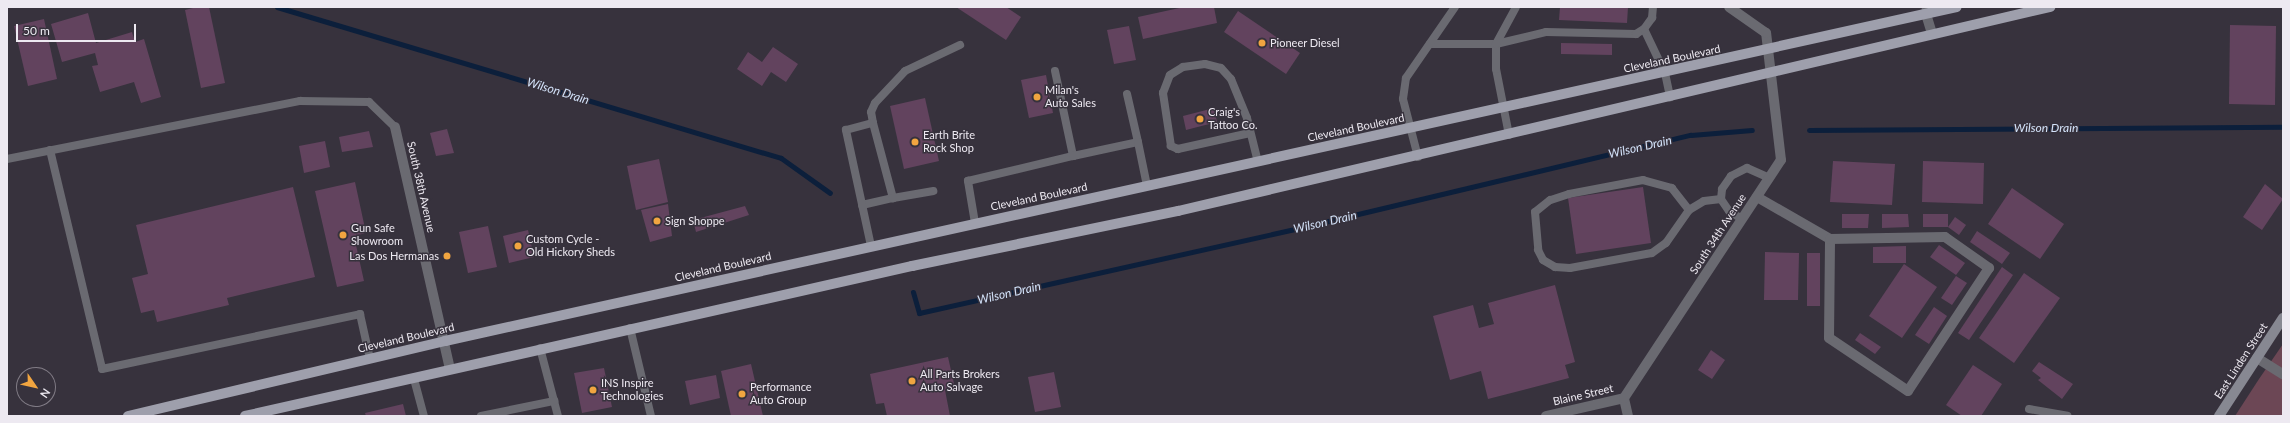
<!DOCTYPE html>
<style>
body{margin:0}
#map{position:relative;width:2290px;height:423px;overflow:hidden;background:#37323d;font-family:Lato,sans-serif}
div>[style]{position:absolute}
.green>*{inset:0;background:#6c4755}
.stream>*{height:5px;margin:-2.5px;padding:0 2.5px;transform-origin:2.5px;border-radius:2.5px;background:#0c1f3b}
.building>*{inset:0;background:#62435e}
.lane>*{height:8px;margin:-4px;padding:0 4px;transform-origin:4px;border-radius:4px;background:#6a6a71}
.street>*{height:10px;margin:-5px;padding:0 5px;transform-origin:5px;border-radius:5px;background:#6a6a71}
.secondary>*{height:10px;margin:-5px;padding:0 5px;transform-origin:5px;border-radius:5px;background:#878892}
.primary>*{height:10px;margin:-5px;padding:0 5px;transform-origin:5px;border-radius:5px;background:#9e9fac}
.dots>*{width:11px;height:11px;translate:-50% -50%;box-sizing:border-box;border:2px solid #37323d;border-radius:50%}
span{translate:-50% -50%;white-space:nowrap;text-align:center;line-height:1.15;-webkit-text-stroke:3px #37323d;paint-order:stroke}
.poi-label{font-size:11px;color:#ede9f1}
.left{translate:0 -50%;text-align:left}
.right{translate:-100% -50%;text-align:right}
.street-label{font-size:11px;color:#ede9f1}
.water-label{font-size:12px;color:#d4e3fa;font-style:italic}
.frame{position:absolute;inset:0;border:8px solid #ede9f1;pointer-events:none}
.north{position:absolute;left:16px;top:367px;width:40px;height:40px;box-sizing:border-box;background:#37323d;border:1px solid #807b85;border-radius:50%;rotate:124deg;font-size:11px;font-weight:700;line-height:16px;text-align:center;color:#ede9f1}
.north::after{content:'';display:block;margin:auto;width:14px;height:18px;background:#f1a540;clip-path:polygon(50% 0,100% 100%,50% 72%,0 100%)}
.scale{position:absolute;left:16px;top:24px;width:120px;height:18px;box-sizing:border-box;border:2px solid #ede9f1;border-top:0;padding-left:5px;font-size:12px;line-height:14px;white-space:nowrap;color:#ede9f1;-webkit-text-stroke:3px #37323d;paint-order:stroke}
</style>
<div id="map">
<div class="green">
<i style="clip-path:polygon(2283px 344px,2283px 416px,2235px 416px,2259px 379px)"></i>
</div>
<div class="stream">
<i style="left:277px;top:7px;width:526px;rotate:16.68deg"></i>
<i style="left:781px;top:158px;width:60px;rotate:35.5deg"></i>
<i style="left:1809px;top:130px;width:474px;rotate:-0.4deg"></i>
<i style="left:913px;top:292px;width:22px;rotate:74deg"></i>
<i style="left:919px;top:313px;width:385px;rotate:-12.6deg"></i>
<i style="left:1295px;top:229px;width:407px;rotate:-13.4deg"></i>
<i style="left:1691px;top:135px;width:61px;rotate:-4.7deg"></i>
</div>
<div class="building">
<i style="clip-path:polygon(197px 7px,209px 7px,225px 83px,201px 88px,185px 10px)"></i>
<i style="clip-path:polygon(956px 7px,1006px 7px,1021px 17px,1006px 40px)"></i>
<i style="clip-path:polygon(1184px 7px,1214px 7px,1217px 23px,1143px 39px,1138px 17px)"></i>
<i style="clip-path:polygon(1560px 7px,1628px 7px,1627px 23px,1559px 20px)"></i>
<i style="clip-path:polygon(1238px 11px,1300px 53px,1286px 74px,1224px 32px)"></i>
<i style="clip-path:polygon(88px 13px,96px 43px,132px 32px,135px 42px,144px 39px,161px 97px,141px 103px,134px 82px,100px 92px,92px 66px,98px 65px,95px 53px,62px 62px,51px 24px)"></i>
<i style="clip-path:polygon(44px 19px,57px 79px,28px 86px,14px 26px)"></i>
<i style="clip-path:polygon(2230px 25px,2276px 26px,2275px 105px,2229px 104px)"></i>
<i style="clip-path:polygon(1129px 26px,1136px 60px,1114px 64px,1107px 30px)"></i>
<i style="clip-path:polygon(1561px 43px,1612px 44px,1612px 55px,1561px 54px)"></i>
<i style="clip-path:polygon(773px 47px,798px 64px,786px 82px,771px 72px,762px 86px,737px 69px,748px 52px,762px 62px)"></i>
<i style="clip-path:polygon(1046px 75px,1053px 113px,1029px 118px,1021px 80px)"></i>
<i style="clip-path:polygon(925px 98px,939px 161px,904px 169px,890px 106px)"></i>
<i style="clip-path:polygon(1214px 108px,1217px 122px,1186px 130px,1183px 116px)"></i>
<i style="clip-path:polygon(447px 129px,454px 153px,436px 156px,430px 133px)"></i>
<i style="clip-path:polygon(369px 131px,373px 147px,342px 152px,339px 137px)"></i>
<i style="clip-path:polygon(325px 141px,330px 167px,304px 173px,299px 146px)"></i>
<i style="clip-path:polygon(659px 159px,668px 202px,636px 210px,627px 166px)"></i>
<i style="clip-path:polygon(1833px 161px,1895px 164px,1892px 205px,1830px 202px)"></i>
<i style="clip-path:polygon(1923px 161px,1984px 163px,1983px 204px,1922px 202px)"></i>
<i style="clip-path:polygon(355px 182px,366px 233px,354px 236px,364px 281px,337px 287px,315px 191px)"></i>
<i style="clip-path:polygon(2265px 184px,2283px 199px,2262px 230px,2243px 217px)"></i>
<i style="clip-path:polygon(293px 187px,315px 277px,227px 298px,229px 305px,157px 322px,154px 310px,141px 313px,132px 278px,148px 274px,136px 225px)"></i>
<i style="clip-path:polygon(1643px 187px,1651px 243px,1576px 254px,1568px 198px)"></i>
<i style="clip-path:polygon(2012px 188px,2064px 224px,2040px 259px,1988px 224px)"></i>
<i style="clip-path:polygon(668px 204px,672px 236px,650px 242px,641px 210px)"></i>
<i style="clip-path:polygon(745px 206px,749px 215px,696px 232px,693px 220px)"></i>
<i style="clip-path:polygon(1842px 214px,1869px 214px,1868px 228px,1842px 228px)"></i>
<i style="clip-path:polygon(1882px 214px,1908px 214px,1909px 227px,1882px 228px)"></i>
<i style="clip-path:polygon(1923px 214px,1948px 214px,1948px 227px,1923px 227px)"></i>
<i style="clip-path:polygon(1955px 217px,1966px 225px,1959px 235px,1948px 227px)"></i>
<i style="clip-path:polygon(488px 226px,497px 267px,468px 273px,459px 232px)"></i>
<i style="clip-path:polygon(528px 230px,534px 257px,509px 263px,503px 236px)"></i>
<i style="clip-path:polygon(1977px 231px,2010px 253px,2002px 264px,1970px 242px)"></i>
<i style="clip-path:polygon(1939px 245px,1965px 263px,1956px 275px,1930px 257px)"></i>
<i style="clip-path:polygon(1906px 246px,1906px 263px,1873px 263px,1873px 247px)"></i>
<i style="clip-path:polygon(1765px 252px,1799px 253px,1798px 300px,1764px 300px)"></i>
<i style="clip-path:polygon(1807px 253px,1820px 253px,1820px 306px,1807px 306px)"></i>
<i style="clip-path:polygon(1904px 264px,1937px 287px,1902px 338px,1869px 316px)"></i>
<i style="clip-path:polygon(2002px 267px,2013px 275px,1969px 340px,1958px 333px)"></i>
<i style="clip-path:polygon(2024px 273px,2060px 298px,2014px 363px,1979px 338px)"></i>
<i style="clip-path:polygon(1956px 276px,1967px 283px,1952px 305px,1941px 298px)"></i>
<i style="clip-path:polygon(1555px 285px,1575px 362px,1565px 365px,1569px 378px,1488px 399px,1481px 371px,1450px 380px,1433px 316px,1473px 305px,1479px 328px,1494px 324px,1488px 303px)"></i>
<i style="clip-path:polygon(1934px 307px,1947px 316px,1929px 344px,1915px 335px)"></i>
<i style="clip-path:polygon(1860px 333px,1881px 347px,1875px 354px,1855px 340px)"></i>
<i style="clip-path:polygon(1711px 350px,1725px 360px,1712px 379px,1698px 370px)"></i>
<i style="clip-path:polygon(948px 357px,955px 388px,945px 390px,950px 416px,887px 416px,884px 403px,876px 404px,870px 374px)"></i>
<i style="clip-path:polygon(2039px 362px,2073px 384px,2062px 399px,2038px 380px,2041px 378px,2032px 371px)"></i>
<i style="clip-path:polygon(751px 364px,763px 416px,731px 416px,721px 371px)"></i>
<i style="clip-path:polygon(1973px 365px,2002px 384px,1981px 416px,1962px 416px,1946px 405px)"></i>
<i style="clip-path:polygon(604px 368px,612px 407px,582px 413px,574px 373px)"></i>
<i style="clip-path:polygon(1054px 372px,1061px 407px,1035px 412px,1028px 377px)"></i>
<i style="clip-path:polygon(716px 375px,720px 398px,690px 405px,685px 381px)"></i>
<i style="clip-path:polygon(403px 404px,406px 416px,366px 416px,365px 413px)"></i>
</div>
<div class="lane">
<i style="left:1644px;top:29px;width:49px;rotate:64.5deg"></i>
<i style="left:1665px;top:73px;width:25px;rotate:78deg"></i>
<i style="left:1430px;top:44px;width:66px"></i>
<i style="left:1496px;top:44px;width:51px;rotate:-13.5deg"></i>
<i style="left:1546px;top:32px;width:90px;rotate:1.3deg"></i>
<i style="left:1636px;top:34px;width:9px;rotate:-32deg"></i>
<i style="left:1644px;top:29px;width:14px;rotate:-54deg"></i>
<i style="left:1652px;top:18px;width:11px;rotate:-85deg"></i>
<i style="left:1055px;top:71px;width:87px;rotate:78deg"></i>
<i style="left:1127px;top:94px;width:49px;rotate:77.1deg"></i>
<i style="left:873px;top:123px;width:11px;rotate:-100deg"></i>
<i style="left:871px;top:112px;width:10px;rotate:-66deg"></i>
<i style="left:875px;top:103px;width:44px;rotate:-46.8deg"></i>
<i style="left:905px;top:71px;width:61px;rotate:-25.3deg"></i>
<i style="left:1250px;top:133px;width:74px;rotate:167.5deg"></i>
<i style="left:1178px;top:149px;width:8px;rotate:-157deg"></i>
<i style="left:1171px;top:146px;width:54px;rotate:-98.6deg"></i>
<i style="left:1163px;top:93px;width:19px;rotate:-69deg"></i>
<i style="left:1170px;top:75px;width:15px;rotate:-32deg"></i>
<i style="left:1183px;top:67px;width:22px;rotate:-8deg"></i>
<i style="left:1205px;top:64px;width:16px;rotate:14deg"></i>
<i style="left:1221px;top:68px;width:15px;rotate:48deg"></i>
<i style="left:1231px;top:79px;width:42px;rotate:67.7deg"></i>
<i style="left:1247px;top:118px;width:45px;rotate:76deg"></i>
<i style="left:1509px;top:135px;width:67px;rotate:-101.1deg"></i>
<i style="left:1496px;top:69px;width:25px;rotate:-90deg"></i>
<i style="left:1496px;top:44px;width:42px;rotate:-61.6deg"></i>
<i style="left:50px;top:150px;width:225px;rotate:76.6deg"></i>
<i style="left:102px;top:369px;width:264px;rotate:-12deg"></i>
<i style="left:360px;top:314px;width:46px;rotate:77.5deg"></i>
<i style="left:1418px;top:157px;width:60px;rotate:-104.5deg"></i>
<i style="left:1403px;top:99px;width:21px;rotate:-82deg"></i>
<i style="left:1406px;top:78px;width:86px;rotate:-55.4deg"></i>
<i style="left:7px;top:159px;width:299px;rotate:-11.2deg"></i>
<i style="left:300px;top:101px;width:69px;rotate:0.8deg"></i>
<i style="left:369px;top:102px;width:36px;rotate:44deg"></i>
<i style="left:862px;top:205px;width:32px;rotate:-13deg"></i>
<i style="left:1689px;top:210px;width:28px;rotate:-128deg"></i>
<i style="left:1672px;top:188px;width:30px;rotate:-165deg"></i>
<i style="left:1643px;top:180px;width:75px;rotate:169.3deg"></i>
<i style="left:1569px;top:194px;width:20px;rotate:162deg"></i>
<i style="left:1550px;top:200px;width:19px;rotate:141deg"></i>
<i style="left:1535px;top:212px;width:38px;rotate:85deg"></i>
<i style="left:1538px;top:250px;width:11px;rotate:63deg"></i>
<i style="left:1543px;top:260px;width:14px;rotate:30deg"></i>
<i style="left:1555px;top:267px;width:15px;rotate:4deg"></i>
<i style="left:1570px;top:268px;width:83px;rotate:-10.4deg"></i>
<i style="left:1652px;top:253px;width:17px;rotate:-36deg"></i>
<i style="left:1666px;top:243px;width:40px;rotate:-55.1deg"></i>
<i style="left:1689px;top:210px;width:17px;rotate:-31deg"></i>
<i style="left:1704px;top:201px;width:17px;rotate:-7deg"></i>
<i style="left:1742px;top:219px;width:15px;rotate:-148deg"></i>
<i style="left:1729px;top:211px;width:14px;rotate:-124deg"></i>
<i style="left:1721px;top:199px;width:10px;rotate:-84deg"></i>
<i style="left:1722px;top:189px;width:16px;rotate:-55deg"></i>
<i style="left:1731px;top:176px;width:18px;rotate:-27deg"></i>
<i style="left:1747px;top:168px;width:24px;rotate:24deg"></i>
<i style="left:975px;top:223px;width:43px;rotate:-99.5deg"></i>
<i style="left:968px;top:181px;width:108px;rotate:-13.4deg"></i>
<i style="left:1073px;top:156px;width:66px;rotate:-12.2deg"></i>
<i style="left:1138px;top:142px;width:45px;rotate:78.4deg"></i>
<i style="left:871px;top:246px;width:119px;rotate:-102.2deg"></i>
<i style="left:846px;top:130px;width:28px;rotate:-15deg"></i>
<i style="left:873px;top:123px;width:78px;rotate:75.1deg"></i>
<i style="left:893px;top:198px;width:41px;rotate:-9.9deg"></i>
<i style="left:630px;top:328px;width:90px;rotate:76.6deg"></i>
<i style="left:540px;top:348px;width:70px;rotate:75.2deg"></i>
<i style="left:414px;top:379px;width:38px;rotate:75deg"></i>
<i style="left:2029px;top:409px;width:39px;rotate:10deg"></i>
<i style="left:481px;top:416px;width:75px;rotate:-11.6deg"></i>
</div>
<div class="street">
<i style="left:1927px;top:7px;width:7px;rotate:98deg"></i>
<i style="left:1926px;top:14px;width:21px;rotate:73deg"></i>
<i style="left:395px;top:127px;width:248px;rotate:77.2deg"></i>
<i style="left:1757px;top:197px;width:84px;rotate:29.9deg"></i>
<i style="left:1945px;top:237px;width:54px;rotate:35.2deg"></i>
<i style="left:1989px;top:268px;width:147px;rotate:123.4deg"></i>
<i style="left:1908px;top:391px;width:95px;rotate:-146.1deg"></i>
<i style="left:1829px;top:338px;width:99px;rotate:-89.4deg"></i>
<i style="left:1830px;top:239px;width:115px;rotate:-1deg"></i>
<i style="left:2257px;top:358px;width:31px;rotate:32deg"></i>
<i style="left:1546px;top:416px;width:80px;rotate:-13deg"></i>
<i style="left:1628px;top:416px;width:18px;rotate:-103deg"></i>
<i style="left:1624px;top:398px;width:285px;rotate:-56.6deg"></i>
<i style="left:1781px;top:160px;width:128px;rotate:-96.7deg"></i>
<i style="left:1766px;top:33px;width:45px;rotate:-144.9deg"></i>
</div>
<div class="secondary">
<i style="left:2219px;top:416px;width:117px;rotate:-56.9deg"></i>
</div>
<div class="primary">
<i style="left:128px;top:416px;width:326px;rotate:-13.3deg"></i>
<i style="left:445px;top:341px;width:1548px;rotate:-12.46deg"></i>
<i style="left:245px;top:416px;width:684px;rotate:-12.67deg"></i>
<i style="left:912px;top:266px;width:272px;rotate:-11.7deg"></i>
<i style="left:1178px;top:211px;width:896px;rotate:-13.17deg"></i>
</div>
<div class="dots">
<i style="left:1262px;top:43px;background:#f1a540"></i>
<i style="left:1037px;top:97px;background:#f1a540"></i>
<i style="left:1200px;top:119px;background:#f1a540"></i>
<i style="left:915px;top:142px;background:#f1a540"></i>
<i style="left:657px;top:221px;background:#f1a540"></i>
<i style="left:343px;top:235px;background:#f1a540"></i>
<i style="left:518px;top:246px;background:#f1a540"></i>
<i style="left:447px;top:256px;background:#f1a540"></i>
<i style="left:912px;top:381px;background:#f1a540"></i>
<i style="left:593px;top:390px;background:#f1a540"></i>
<i style="left:742px;top:394px;background:#f1a540"></i>
</div>
<div class="poi-label">
<span class="left" style="left:1270px;top:43px">Pioneer Diesel</span>
<span class="left" style="left:1045px;top:97px">Milan's<br>Auto Sales</span>
<span class="left" style="left:1208px;top:119px">Craig's<br>Tattoo Co.</span>
<span class="left" style="left:923px;top:142px">Earth Brite<br>Rock Shop</span>
<span class="left" style="left:665px;top:221px">Sign Shoppe</span>
<span class="left" style="left:351px;top:235px">Gun Safe<br>Showroom</span>
<span class="left" style="left:526px;top:246px">Custom Cycle -<br>Old Hickory Sheds</span>
<span class="right" style="left:439px;top:256px">Las Dos Hermanas</span>
<span class="left" style="left:920px;top:381px">All Parts Brokers<br>Auto Salvage</span>
<span class="left" style="left:601px;top:390px">INS Inspire<br>Technologies</span>
<span class="left" style="left:750px;top:394px">Performance<br>Auto Group</span>
</div>
<div class="street-label">
<span style="left:1672px;top:59px;rotate:-12deg">Cleveland Boulevard</span>
<span style="left:1356px;top:128px;rotate:-12deg">Cleveland Boulevard</span>
<span style="left:421px;top:187px;rotate:77deg">South 38th Avenue</span>
<span style="left:1039px;top:197px;rotate:-12deg">Cleveland Boulevard</span>
<span style="left:1718px;top:234px;rotate:-57deg">South 34th Avenue</span>
<span style="left:723px;top:267px;rotate:-13deg">Cleveland Boulevard</span>
<span style="left:406px;top:338px;rotate:-13deg">Cleveland Boulevard</span>
<span style="left:2241px;top:361px;rotate:-57deg">East Linden Street</span>
<span style="left:1583px;top:395px;rotate:-13deg">Blaine Street</span>
</div>
<div class="water-label">
<span style="left:558px;top:91px;rotate:17deg">Wilson Drain</span>
<span style="left:2046px;top:128px">Wilson Drain</span>
<span style="left:1640px;top:147px;rotate:-13deg">Wilson Drain</span>
<span style="left:1325px;top:222px;rotate:-13deg">Wilson Drain</span>
<span style="left:1009px;top:293px;rotate:-13deg">Wilson Drain</span>
</div>
<div class="frame"></div>
<div class="north">N</div>
<div class="scale">50 m</div>
</div>
